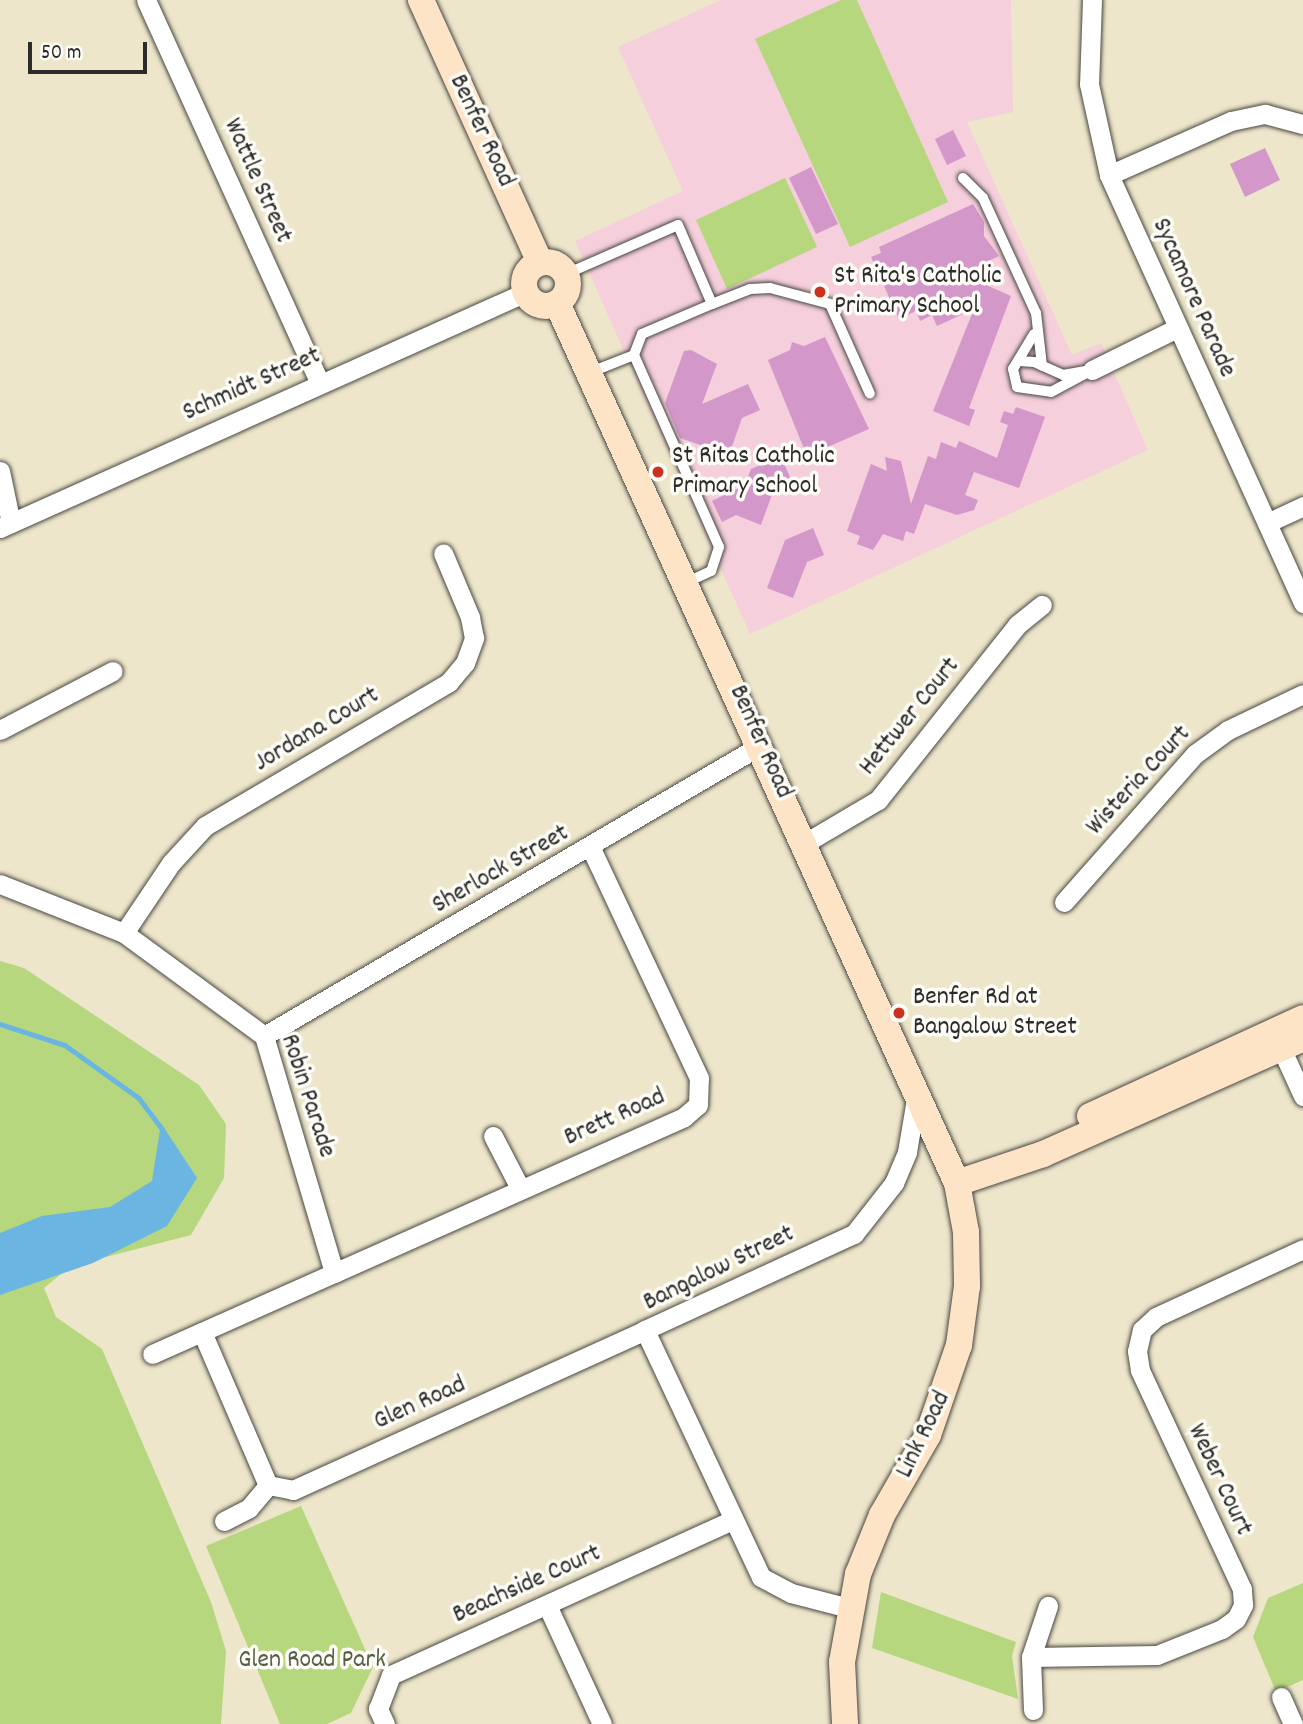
<!DOCTYPE html>
<style>
body{margin:0}
#map{position:relative;width:1303px;height:1724px;overflow:hidden;background:#eee6ca;font-family:Dekko,sans-serif}
div>[style]{position:absolute}
.built>*{inset:0;background:#f5cfdb}
.green>*{inset:0;background:#b6d77e}
.water>*{inset:0;background:#6bb5e3}
.stream>*{height:4.5px;margin:-2.25px;padding:0 2.25px;transform-origin:2.25px;border-radius:2.25px;background:#6bb5e3}
.building>*{inset:0;background:#d397ca}
.roads{filter:drop-shadow(0 0 2px #484743) drop-shadow(0 0 2px #484743)}
.lane>*{height:10px;margin:-5px;padding:0 5px;transform-origin:5px;border-radius:5px;background:#fff}
.street>*{height:19px;margin:-9.5px;padding:0 9.5px;transform-origin:9.5px;border-radius:9.5px;background:#fff}
.secondary>*{height:26px;margin:-13px;padding:0 13px;transform-origin:13px;border-radius:13px;background:#fee4c6}
.secondary>.ring{margin:-13px;padding:0;box-sizing:content-box;background:none;border:26px solid #fee4c6;border-radius:50%}
.dots>*{width:19px;height:19px;translate:-50% -50%;box-sizing:border-box;border:4px solid #fdfcf7;border-radius:50%}
span{translate:-50% -50%;white-space:nowrap;text-align:center;line-height:1.15;-webkit-text-stroke:7px #fdfcf7;paint-order:stroke}
.street-label{font-size:26px;color:#2b2b2b}
.poi-label{font-size:26px;color:#2b2b2b}
.left{translate:0 -50%;text-align:left}
.park-label{font-size:26px;color:#555f44}
.scale{position:absolute;left:28px;top:42px;width:119px;height:32px;box-sizing:border-box;border:4px solid #2b2b2b;border-top:0;padding-left:9px;font-size:21px;line-height:24px;white-space:nowrap;color:#2b2b2b;-webkit-text-stroke:5px #fdfcf7;paint-order:stroke}
</style>
<div id="map">
<div class="built">
<i style="clip-path:polygon(721px 0,1011px 0,1013px 112px,967px 122px,1072px 355px,1101px 343px,1148px 450px,750px 634px,575px 241px,683px 191px,618px 47px)"></i>
</div>
<div class="green">
<i style="clip-path:polygon(841px 0,857px 0,948px 202px,850px 247px,755px 39px)"></i>
<i style="clip-path:polygon(785px 178px,817px 247px,727px 289px,696px 220px)"></i>
<i style="clip-path:polygon(0 961px,24px 968px,199px 1085px,226px 1124px,224px 1178px,191px 1235px,71px 1266px,44px 1288px,56px 1317px,102px 1349px,211px 1602px,226px 1651px,221px 1724px,0 1724px)"></i>
<i style="clip-path:polygon(301px 1506px,373px 1667px,351px 1713px,327px 1724px,280px 1724px,206px 1546px)"></i>
<i style="clip-path:polygon(1303px 1583px,1303px 1680px,1276px 1692px,1253px 1637px,1268px 1598px)"></i>
<i style="clip-path:polygon(881px 1592px,1016px 1642px,1012px 1656px,1018px 1699px,872px 1648px)"></i>
</div>
<div class="water">
<i style="clip-path:polygon(161px 1123px,197px 1178px,167px 1226px,93px 1263px,0 1295px,0 1233px,42px 1216px,110px 1207px,152px 1181px)"></i>
</div>
<div class="stream">
<i style="left:0;top:1024px;width:68px;rotate:17.9deg"></i>
<i style="left:65px;top:1045px;width:91px;rotate:35.6deg"></i>
<i style="left:139px;top:1098px;width:39px;rotate:53deg"></i>
</div>
<div class="building">
<i style="clip-path:polygon(953px 130px,966px 156px,947px 165px,935px 139px)"></i>
<i style="clip-path:polygon(1265px 148px,1280px 180px,1245px 197px,1230px 164px)"></i>
<i style="clip-path:polygon(811px 167px,838px 224px,816px 234px,789px 178px)"></i>
<i style="clip-path:polygon(973px 204px,984px 222px,984px 236px,999px 256px,976px 267px,984px 284px,1011px 296px,969px 408px,975px 410px,969px 426px,933px 411px,974px 309px,937px 326px,932px 315px,920px 321px,916px 311px,899px 319px,871px 257px,881px 253px,879px 247px)"></i>
<i style="clip-path:polygon(825px 337px,869px 429px,807px 456px,768px 360px,790px 350px,792px 342px,804px 346px)"></i>
<i style="clip-path:polygon(691px 350px,717px 364px,702px 404px,748px 384px,760px 410px,742px 418px,729px 455px,680px 438px,665px 403px,684px 351px)"></i>
<i style="clip-path:polygon(1016px 407px,1045px 417px,1019px 488px,974px 472px,965px 495px,978px 500px,974px 510px,957px 515px,925px 504px,914px 534px,906px 531px,903px 541px,883px 534px,873px 550px,857px 544px,860px 536px,847px 531px,871px 464px,887px 471px,885px 457px,901px 461px,911px 504px,928px 456px,936px 459px,941px 442px,956px 448px,959px 441px,997px 458px,1008px 425px,1000px 422px,1004px 411px,1013px 414px)"></i>
<i style="clip-path:polygon(781px 456px,792px 482px,774px 489px,761px 525px,736px 515px,722px 522px,712px 501px,745px 485px,751px 469px)"></i>
<i style="clip-path:polygon(813px 528px,824px 555px,807px 562px,793px 598px,767px 588px,785px 540px)"></i>
</div>
<div class="roads">
<div class="lane">
<i style="left:963px;top:178px;width:28px;rotate:45deg"></i>
<i style="left:983px;top:198px;width:127px;rotate:65.3deg"></i>
<i style="left:1036px;top:313px;width:53px;rotate:83.5deg"></i>
<i style="left:566px;top:274px;width:122px;rotate:-23.6deg"></i>
<i style="left:678px;top:225px;width:86px;rotate:66.7deg"></i>
<i style="left:712px;top:304px;width:76px;rotate:156.8deg"></i>
<i style="left:642px;top:334px;width:22px;rotate:111deg"></i>
<i style="left:634px;top:355px;width:210px;rotate:66.1deg"></i>
<i style="left:719px;top:547px;width:25px;rotate:108deg"></i>
<i style="left:711px;top:571px;width:26px;rotate:155deg"></i>
<i style="left:712px;top:304px;width:41px;rotate:-21.5deg"></i>
<i style="left:750px;top:289px;width:20px;rotate:-3deg"></i>
<i style="left:770px;top:288px;width:62px;rotate:14.9deg"></i>
<i style="left:830px;top:304px;width:98px;rotate:66deg"></i>
<i style="left:1034px;top:334px;width:41px;rotate:121deg"></i>
<i style="left:1013px;top:369px;width:18px;rotate:77deg"></i>
<i style="left:1017px;top:387px;width:34px;rotate:8deg"></i>
<i style="left:1051px;top:392px;width:47px;rotate:-28.2deg"></i>
<i style="left:1020px;top:361px;width:14px;rotate:4deg"></i>
<i style="left:1034px;top:362px;width:32px;rotate:24deg"></i>
<i style="left:1063px;top:375px;width:23px;rotate:-10deg"></i>
<i style="left:591px;top:372px;width:46px;rotate:-21.6deg"></i>
</div>
<div class="street">
<i style="left:146px;top:0;width:421px;rotate:65.6deg"></i>
<i style="left:1092px;top:0;width:84px;rotate:92deg"></i>
<i style="left:1089px;top:84px;width:93px;rotate:77.6deg"></i>
<i style="left:1109px;top:175px;width:470px;rotate:65.6deg"></i>
<i style="left:1109px;top:175px;width:133px;rotate:-23.9deg"></i>
<i style="left:1231px;top:121px;width:35px;rotate:-12deg"></i>
<i style="left:1265px;top:114px;width:39px;rotate:15deg"></i>
<i style="left:1092px;top:370px;width:95px;rotate:-26.3deg"></i>
<i style="left:0;top:471px;width:53px;rotate:78.1deg"></i>
<i style="left:1267px;top:523px;width:40px;rotate:-25deg"></i>
<i style="left:0;top:528px;width:577px;rotate:-24.16deg"></i>
<i style="left:0;top:730px;width:127px;rotate:-27.6deg"></i>
<i style="left:805px;top:843px;width:85px;rotate:-30.5deg"></i>
<i style="left:878px;top:800px;width:223px;rotate:-51.5deg"></i>
<i style="left:1017px;top:625px;width:32px;rotate:-39deg"></i>
<i style="left:0;top:884px;width:133px;rotate:21.6deg"></i>
<i style="left:124px;top:933px;width:174px;rotate:36.3deg"></i>
<i style="left:264px;top:1036px;width:247px;rotate:73.5deg"></i>
<i style="left:334px;top:1273px;width:199px;rotate:156deg"></i>
<i style="left:1064px;top:902px;width:198px;rotate:-48.5deg"></i>
<i style="left:1195px;top:754px;width:41px;rotate:-36deg"></i>
<i style="left:1228px;top:730px;width:83px;rotate:-25.6deg"></i>
<i style="left:124px;top:933px;width:84px;rotate:-56.1deg"></i>
<i style="left:171px;top:863px;width:50px;rotate:-47.4deg"></i>
<i style="left:205px;top:826px;width:283px;rotate:-30.5deg"></i>
<i style="left:449px;top:682px;width:25px;rotate:-50deg"></i>
<i style="left:465px;top:663px;width:27px;rotate:-70deg"></i>
<i style="left:474px;top:638px;width:21px;rotate:-101deg"></i>
<i style="left:470px;top:617px;width:69px;rotate:-112.9deg"></i>
<i style="left:264px;top:1036px;width:576px;rotate:-30.35deg"></i>
<i style="left:1276px;top:1037px;width:65px;rotate:65.4deg"></i>
<i style="left:493px;top:1136px;width:59px;rotate:62.6deg"></i>
<i style="left:334px;top:1273px;width:383px;rotate:-24deg"></i>
<i style="left:684px;top:1117px;width:18px;rotate:-41deg"></i>
<i style="left:698px;top:1105px;width:27px;rotate:-88deg"></i>
<i style="left:699px;top:1078px;width:254px;rotate:-115.2deg"></i>
<i style="left:202px;top:1332px;width:167px;rotate:66.7deg"></i>
<i style="left:224px;top:1521px;width:28px;rotate:-27deg"></i>
<i style="left:249px;top:1508px;width:30px;rotate:-50deg"></i>
<i style="left:268px;top:1485px;width:25px;rotate:11deg"></i>
<i style="left:293px;top:1490px;width:387px;rotate:-24.4deg"></i>
<i style="left:547px;top:1605px;width:131px;rotate:65.2deg"></i>
<i style="left:849px;top:1608px;width:60px;rotate:-165.5deg"></i>
<i style="left:791px;top:1593px;width:34px;rotate:-152deg"></i>
<i style="left:761px;top:1577px;width:273px;rotate:-115.2deg"></i>
<i style="left:645px;top:1330px;width:230px;rotate:-24.7deg"></i>
<i style="left:854px;top:1234px;width:65px;rotate:-51.9deg"></i>
<i style="left:894px;top:1183px;width:34px;rotate:-67deg"></i>
<i style="left:907px;top:1152px;width:54px;rotate:-80.4deg"></i>
<i style="left:1031px;top:1657px;width:126px;rotate:-0.9deg"></i>
<i style="left:1157px;top:1655px;width:70px;rotate:-21.8deg"></i>
<i style="left:1222px;top:1629px;width:17px;rotate:-36deg"></i>
<i style="left:1236px;top:1619px;width:16px;rotate:-63deg"></i>
<i style="left:1243px;top:1605px;width:16px;rotate:-94deg"></i>
<i style="left:1242px;top:1589px;width:242px;rotate:-115deg"></i>
<i style="left:1140px;top:1370px;width:19px;rotate:-99deg"></i>
<i style="left:1137px;top:1351px;width:22px;rotate:-77deg"></i>
<i style="left:1142px;top:1330px;width:19px;rotate:-43deg"></i>
<i style="left:1156px;top:1317px;width:162px;rotate:-24.8deg"></i>
<i style="left:1281px;top:1697px;width:30px;rotate:66deg"></i>
<i style="left:1033px;top:1710px;width:53px;rotate:-92.2deg"></i>
<i style="left:1031px;top:1657px;width:54px;rotate:-71.6deg"></i>
<i style="left:385px;top:1724px;width:17px;rotate:-115deg"></i>
<i style="left:378px;top:1709px;width:36px;rotate:-69deg"></i>
<i style="left:391px;top:1675px;width:375px;rotate:-24.4deg"></i>
</div>
<div class="secondary">
<i style="left:421px;top:0;width:288px;rotate:65.6deg"></i>
<i class="ring" style="left:524px;top:262px;width:18px;height:18px"></i>
<i style="left:557px;top:303px;width:967px;rotate:65.56deg"></i>
<i style="left:957px;top:1183px;width:50px;rotate:79.6deg"></i>
<i style="left:966px;top:1232px;width:54px;rotate:88.9deg"></i>
<i style="left:967px;top:1286px;width:60px;rotate:97.7deg"></i>
<i style="left:959px;top:1345px;width:95px;rotate:109deg"></i>
<i style="left:928px;top:1435px;width:92px;rotate:119.9deg"></i>
<i style="left:882px;top:1515px;width:64px;rotate:112.1deg"></i>
<i style="left:858px;top:1574px;width:89px;rotate:100.3deg"></i>
<i style="left:842px;top:1662px;width:62px;rotate:87.2deg"></i>
<i style="left:1090px;top:1116px;width:234px;rotate:-24.7deg"></i>
<i style="left:957px;top:1183px;width:91px;rotate:-18.6deg"></i>
<i style="left:1043px;top:1154px;width:285px;rotate:-24deg"></i>
</div>
</div>
<div class="dots">
<i style="left:820px;top:292px;background:#c8321e"></i>
<i style="left:658px;top:472px;background:#c8321e"></i>
<i style="left:899px;top:1013px;background:#c8321e"></i>
</div>
<div class="street-label">
<span style="left:481px;top:131px;rotate:65deg">Benfer Road</span>
<span style="left:257px;top:181px;rotate:66deg">Wattle Street</span>
<span style="left:1193px;top:298px;rotate:66deg">Sycamore Parade</span>
<span style="left:252px;top:385px;rotate:-24deg">Schmidt Street</span>
<span style="left:910px;top:717px;rotate:-51deg">Hettwer Court</span>
<span style="left:317px;top:730px;rotate:-31deg">Jordana Court</span>
<span style="left:760px;top:742px;rotate:66deg">Benfer Road</span>
<span style="left:1139px;top:781px;rotate:-47deg">Wisteria Court</span>
<span style="left:501px;top:870px;rotate:-30deg">Sherlock Street</span>
<span style="left:307px;top:1096px;rotate:72deg">Robin Parade</span>
<span style="left:615px;top:1118px;rotate:-24deg">Brett Road</span>
<span style="left:719px;top:1269px;rotate:-26deg">Bangalow Street</span>
<span style="left:420px;top:1404px;rotate:-24deg">Glen Road</span>
<span style="left:924px;top:1435px;rotate:-64deg">Link Road</span>
<span style="left:1219px;top:1480px;rotate:65deg">Weber Court</span>
<span style="left:527px;top:1585px;rotate:-24deg">Beachside Court</span>
</div>
<div class="poi-label">
<span class="left" style="left:834px;top:292px">St Rita's Catholic<br>Primary School</span>
<span class="left" style="left:672px;top:472px">St Ritas Catholic<br>Primary School</span>
<span class="left" style="left:913px;top:1013px">Benfer Rd at<br>Bangalow Street</span>
</div>
<div class="park-label">
<span style="left:312px;top:1661px">Glen Road Park</span>
</div>
<div class="scale">50 m</div>
</div>
